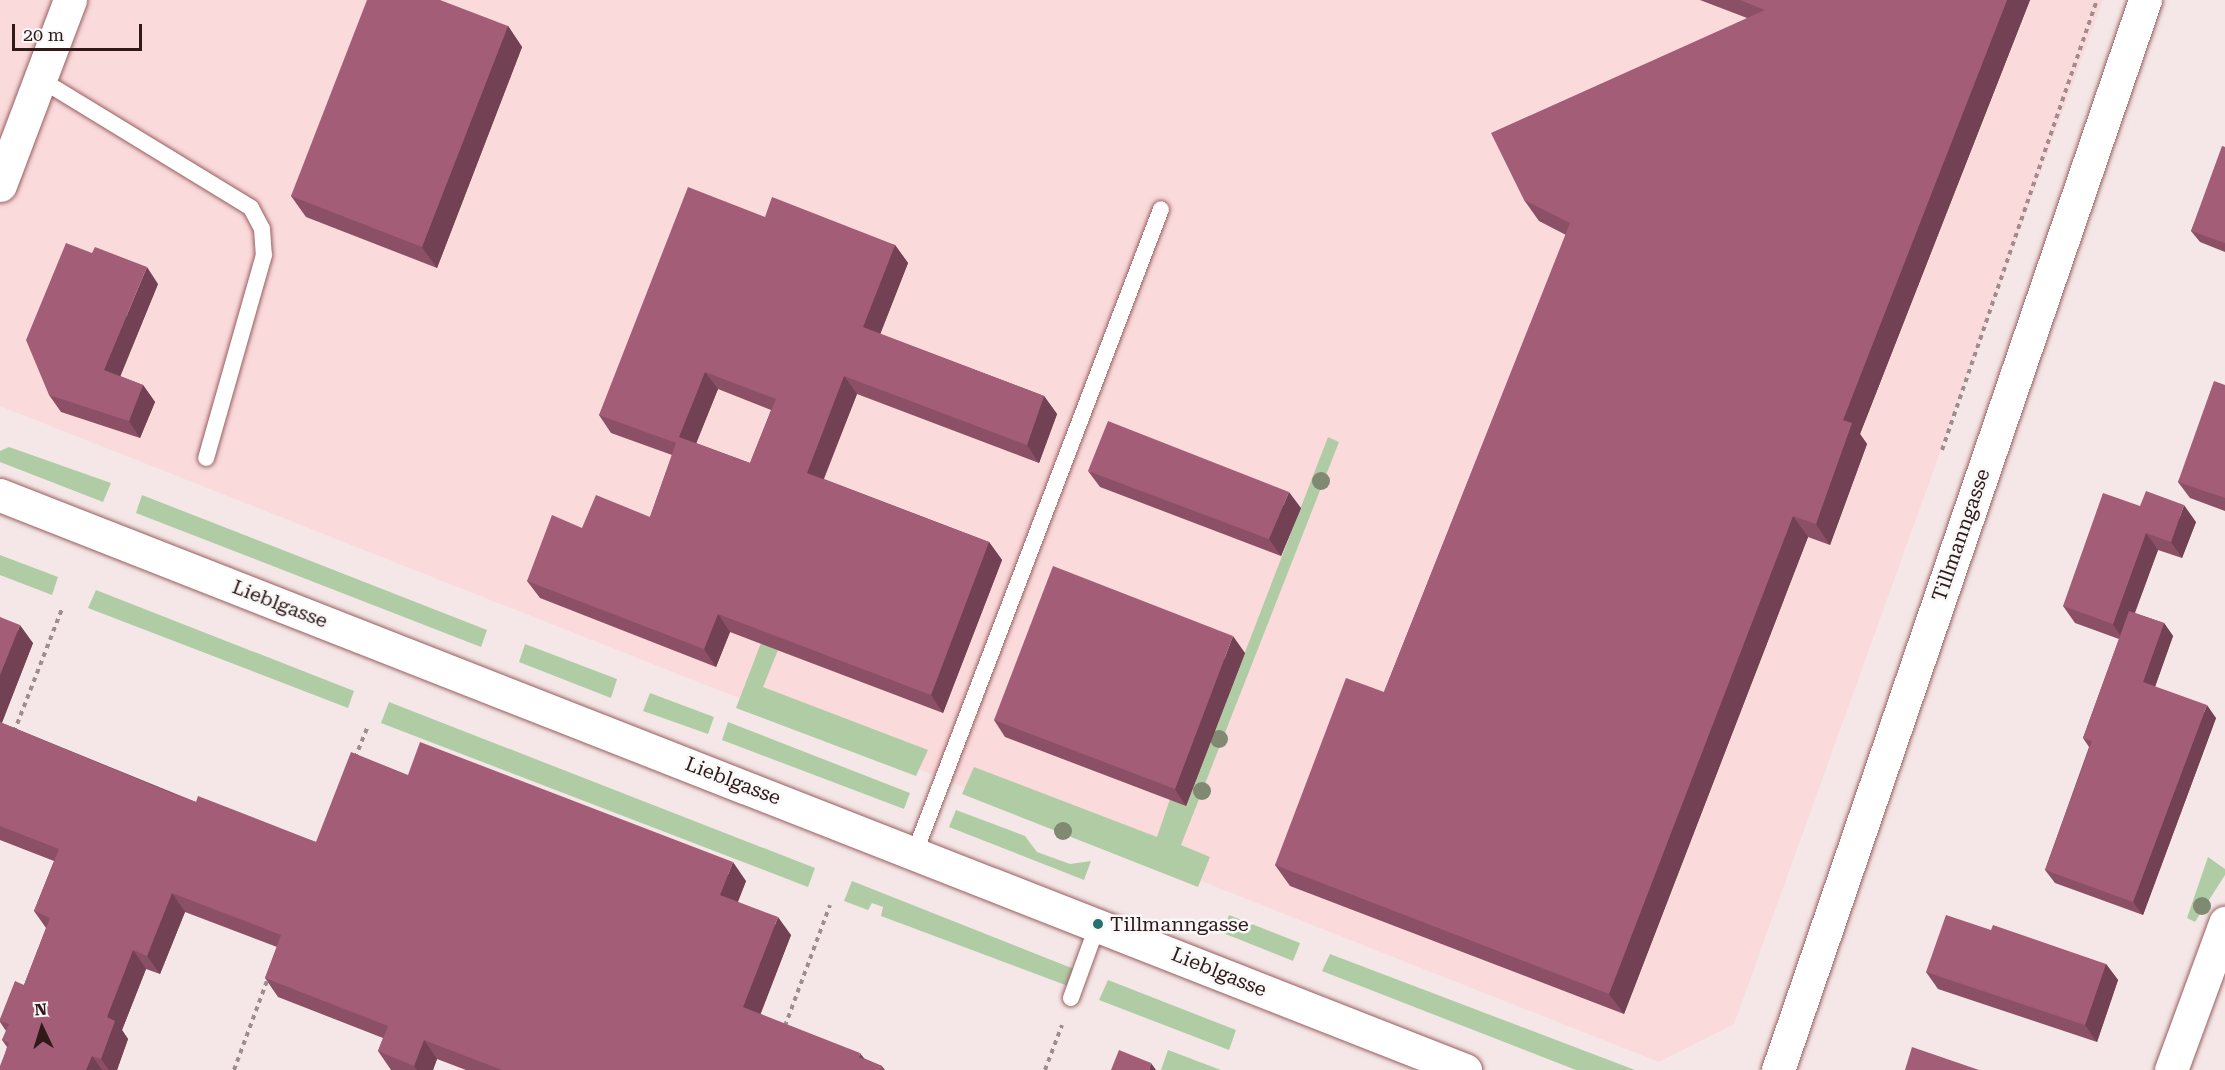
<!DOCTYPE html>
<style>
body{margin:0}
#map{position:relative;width:2225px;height:1070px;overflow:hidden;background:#f5e7e7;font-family:"Roboto Serif",serif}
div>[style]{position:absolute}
.built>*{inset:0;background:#fadadb}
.green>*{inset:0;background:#b0cca5}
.path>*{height:4px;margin-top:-2px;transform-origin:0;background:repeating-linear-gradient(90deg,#9f8d8d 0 4.5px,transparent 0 9px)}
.roads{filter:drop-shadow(0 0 2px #995d60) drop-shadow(0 0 2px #995d60)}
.service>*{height:16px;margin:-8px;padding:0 8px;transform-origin:8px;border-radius:8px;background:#fff}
.minor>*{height:33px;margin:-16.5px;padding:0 16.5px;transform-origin:16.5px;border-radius:16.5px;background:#fff}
.trees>*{width:18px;height:18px;margin:-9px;border-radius:50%;background:#808972}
.wall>*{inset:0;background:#8c5066}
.shaded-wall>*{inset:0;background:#724153}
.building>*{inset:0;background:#a35d77}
.dots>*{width:16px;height:16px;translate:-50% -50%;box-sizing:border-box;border:3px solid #f8f8f8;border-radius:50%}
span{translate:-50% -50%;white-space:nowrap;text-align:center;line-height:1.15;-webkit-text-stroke:5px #f8f8f8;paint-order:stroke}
.street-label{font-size:20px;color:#31191a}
.poi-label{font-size:20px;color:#31191a}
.left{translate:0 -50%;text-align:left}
.north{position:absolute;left:12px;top:998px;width:60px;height:60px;-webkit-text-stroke:4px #f8f8f8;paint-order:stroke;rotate:356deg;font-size:16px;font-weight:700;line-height:24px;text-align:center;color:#31191a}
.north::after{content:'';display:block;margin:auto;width:21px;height:27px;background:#31191a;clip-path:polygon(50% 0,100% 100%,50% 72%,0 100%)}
.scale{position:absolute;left:12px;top:24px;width:130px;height:27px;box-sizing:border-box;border:3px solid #31191a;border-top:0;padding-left:8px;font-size:18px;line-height:21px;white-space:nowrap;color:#31191a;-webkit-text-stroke:4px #f8f8f8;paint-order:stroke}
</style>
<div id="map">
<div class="built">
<i style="clip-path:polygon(0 0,2103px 0,1734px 1024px,1659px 1062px,0 406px)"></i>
</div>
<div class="green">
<i style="clip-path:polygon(1328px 437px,1339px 442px,1181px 845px,1210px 857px,1198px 887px,962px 794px,974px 767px,1157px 837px,1170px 799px,1186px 805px)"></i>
<i style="clip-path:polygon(9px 447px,111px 483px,103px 502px,0 462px,0 451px)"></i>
<i style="clip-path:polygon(142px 495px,487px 630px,481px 647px,136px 513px)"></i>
<i style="clip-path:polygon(0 555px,58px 577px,52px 595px,0 575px)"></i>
<i style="clip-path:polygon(96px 590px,354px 691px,348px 708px,88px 608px)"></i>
<i style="clip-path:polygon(761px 643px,778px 650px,763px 687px,928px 750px,916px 776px,736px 708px)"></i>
<i style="clip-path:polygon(525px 644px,617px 679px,611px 698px,519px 662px)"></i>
<i style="clip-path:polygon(650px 693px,714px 717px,708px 734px,643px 711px)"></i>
<i style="clip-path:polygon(389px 702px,815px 868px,808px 887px,381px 723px)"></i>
<i style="clip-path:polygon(728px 722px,910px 793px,904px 809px,722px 740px)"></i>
<i style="clip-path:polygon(956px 810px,1025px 836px,1037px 852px,1070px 864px,1091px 861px,1084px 880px,949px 827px)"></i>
<i style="clip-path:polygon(2208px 857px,2225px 869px,2225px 875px,2195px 922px,2187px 918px)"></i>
<i style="clip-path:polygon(852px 881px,1074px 969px,1068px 986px,881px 916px,883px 907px,872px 903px,868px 910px,844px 901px)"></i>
<i style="clip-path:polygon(1229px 915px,1300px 943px,1293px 961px,1223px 933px)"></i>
<i style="clip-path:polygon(1330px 954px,1635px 1070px,1576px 1070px,1322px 971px)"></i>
<i style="clip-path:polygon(1108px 980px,1236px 1030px,1229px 1050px,1099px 1000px)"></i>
<i style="clip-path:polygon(1168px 1050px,1221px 1070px,1161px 1070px)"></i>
</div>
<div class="path">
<i style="left:1942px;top:450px;width:476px;rotate:-71deg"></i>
<i style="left:14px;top:732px;width:132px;rotate:-68.7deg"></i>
<i style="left:355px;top:758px;width:35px;rotate:-68deg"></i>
<i style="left:785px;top:1026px;width:129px;rotate:-69.6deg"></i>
<i style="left:234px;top:1070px;width:98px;rotate:-69.7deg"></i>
<i style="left:1045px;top:1070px;width:48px;rotate:-69.3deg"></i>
</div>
<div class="roads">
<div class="service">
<i style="left:40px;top:79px;width:247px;rotate:31.4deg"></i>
<i style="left:251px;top:208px;width:24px;rotate:62deg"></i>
<i style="left:262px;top:229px;width:26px;rotate:86deg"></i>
<i style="left:264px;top:255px;width:211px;rotate:105.9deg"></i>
<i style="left:915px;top:852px;width:688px;rotate:-69.06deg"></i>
<i style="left:1071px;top:998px;width:79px;rotate:-70deg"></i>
</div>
<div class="minor">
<i style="left:0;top:185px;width:198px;rotate:-69.3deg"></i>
<i style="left:0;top:495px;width:1574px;rotate:21.43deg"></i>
<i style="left:1778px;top:1070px;width:1131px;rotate:-71.07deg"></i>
<i style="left:2171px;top:1070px;width:157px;rotate:-69.8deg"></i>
</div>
</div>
<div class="trees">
<i style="left:1321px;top:481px"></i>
<i style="left:1219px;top:739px"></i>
<i style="left:1202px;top:791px"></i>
<i style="left:1063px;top:831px"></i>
<i style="left:2202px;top:906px"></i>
</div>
<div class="wall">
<i style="clip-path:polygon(1700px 0,2030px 0,1860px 434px,1867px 444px,1830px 545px,1808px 537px,1624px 1014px,1290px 886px,1275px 865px,1384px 692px,1566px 235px,1539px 221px,1524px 200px,1747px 18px)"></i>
<i style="clip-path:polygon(508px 26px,522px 47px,437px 268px,306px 217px,291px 196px)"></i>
<i style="clip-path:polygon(2225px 147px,2225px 252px,2200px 242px,2191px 231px)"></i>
<i style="clip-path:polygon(evenodd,765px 217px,895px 245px,908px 263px,880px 334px,1044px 396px,1057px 414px,1039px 463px,857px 394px,824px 479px,989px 542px,1002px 560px,943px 713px,730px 632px,716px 667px,540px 598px,527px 581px,582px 528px,650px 517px,672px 455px,611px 433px,599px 415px,765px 217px,718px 389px,771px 410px,750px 463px,696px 443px,718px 389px)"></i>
<i style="clip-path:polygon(158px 284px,120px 376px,143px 385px,155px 402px,140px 438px,61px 412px,49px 395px)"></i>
<i style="clip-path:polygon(2225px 385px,2225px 511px,2190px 498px,2178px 482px)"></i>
<i style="clip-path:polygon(1088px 471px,1301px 508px,1281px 556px,1100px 487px)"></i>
<i style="clip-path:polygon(2140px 506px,2196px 522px,2182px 558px,2158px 550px,2135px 613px,2164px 623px,2173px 636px,2155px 687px,2216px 718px,2143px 915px,2055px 883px,2045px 870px,2089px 747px,2083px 738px,2119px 639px,2075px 623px,2063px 606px)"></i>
<i style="clip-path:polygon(0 617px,33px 643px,2px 723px,196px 802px,316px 842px,408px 775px,746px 881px,738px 902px,791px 935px,760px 1014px,882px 1066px,885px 1070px,466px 1070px,437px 1059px,433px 1070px,391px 1070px,378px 1051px,383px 1038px,278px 997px,265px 978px,277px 947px,185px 912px,160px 974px,146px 969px,122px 1030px,128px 1039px,117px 1070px,0 1070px,7px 1047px,2px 1040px,6px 1031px,0 1022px,0 1019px,24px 985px,46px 928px,34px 911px,54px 861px,0 840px)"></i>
<i style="clip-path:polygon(1245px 653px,1186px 806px,1005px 737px,994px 720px)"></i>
<i style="clip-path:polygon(2106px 964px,2118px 980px,2097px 1042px,1938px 989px,1926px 972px)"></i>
</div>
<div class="shaded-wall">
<i style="clip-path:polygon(2007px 0,2030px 0,1860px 434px,1867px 444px,1830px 545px,1816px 524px,1843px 420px)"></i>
<i style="clip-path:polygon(508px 26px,522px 47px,437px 268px,422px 247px)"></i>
<i style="clip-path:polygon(895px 245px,908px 263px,876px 345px,863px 327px)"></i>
<i style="clip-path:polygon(147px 267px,158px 284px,116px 387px,104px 370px)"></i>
<i style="clip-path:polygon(705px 372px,718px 389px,692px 454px,679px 437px)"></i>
<i style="clip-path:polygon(844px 376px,857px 394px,819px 490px,807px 473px)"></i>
<i style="clip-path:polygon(143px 385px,155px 402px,140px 438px,129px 421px)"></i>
<i style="clip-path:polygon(1044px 396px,1057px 414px,1039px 463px,1027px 445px)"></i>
<i style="clip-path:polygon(1289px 492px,1301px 508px,1281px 556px,1269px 539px)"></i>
<i style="clip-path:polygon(2184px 505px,2196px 522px,2182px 558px,2171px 542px)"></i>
<i style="clip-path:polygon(1793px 516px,1808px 537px,1624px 1014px,1609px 994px)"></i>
<i style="clip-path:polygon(2146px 533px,2158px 550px,2124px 641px,2113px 624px)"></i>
<i style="clip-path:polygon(989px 542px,1002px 560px,943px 713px,931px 695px)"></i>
<i style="clip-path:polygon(718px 614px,730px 632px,716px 667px,704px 649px)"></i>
<i style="clip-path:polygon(2164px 623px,2173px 636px,2152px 695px,2143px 682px)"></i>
<i style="clip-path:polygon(20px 625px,33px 643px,0 727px,0 675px)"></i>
<i style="clip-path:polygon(1233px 636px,1245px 653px,1186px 806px,1175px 789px)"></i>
<i style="clip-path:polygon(2207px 705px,2216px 718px,2143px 915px,2133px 902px)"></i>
<i style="clip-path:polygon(733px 862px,746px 881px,733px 913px,720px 895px)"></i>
<i style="clip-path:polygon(172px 893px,185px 912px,160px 974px,147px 956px)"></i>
<i style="clip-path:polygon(778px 917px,791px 935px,756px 1026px,743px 1007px)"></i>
<i style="clip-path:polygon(133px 950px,146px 969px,122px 1030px,128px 1039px,117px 1070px,109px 1070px,101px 1059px,107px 1017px)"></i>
<i style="clip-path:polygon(2106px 964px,2118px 980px,2097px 1042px,2085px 1025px)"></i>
<i style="clip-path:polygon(424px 1040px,437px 1059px,433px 1070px,417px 1070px,414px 1066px)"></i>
<i style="clip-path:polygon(860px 1053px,873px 1070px,859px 1057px)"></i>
<i style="clip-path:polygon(92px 1056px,102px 1070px,86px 1070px)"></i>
<i style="clip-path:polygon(1151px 1063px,1156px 1070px,1149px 1070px)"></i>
</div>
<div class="building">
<i style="clip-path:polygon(367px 0,440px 0,508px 26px,422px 247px,291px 196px)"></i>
<i style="clip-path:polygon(1740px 0,2007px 0,1843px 420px,1852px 423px,1816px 524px,1793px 516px,1609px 994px,1275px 865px,1346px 678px,1384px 692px,1570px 223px,1524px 200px,1491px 133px,1765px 10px)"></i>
<i style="clip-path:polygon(2222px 146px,2225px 147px,2225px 243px,2191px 231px)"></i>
<i style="clip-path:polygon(evenodd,688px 187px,765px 217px,772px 197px,895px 245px,863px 327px,1044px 396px,1027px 445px,844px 376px,807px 473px,989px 542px,931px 695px,718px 614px,704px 649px,527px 581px,552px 515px,582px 528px,596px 495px,650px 517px,676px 443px,599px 415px,688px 187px,705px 372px,776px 399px,750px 463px,679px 437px,705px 372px)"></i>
<i style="clip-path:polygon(66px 243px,92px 253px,95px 247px,147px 267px,104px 370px,143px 385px,129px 421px,49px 395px,26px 340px)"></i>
<i style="clip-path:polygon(2214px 381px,2225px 385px,2225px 498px,2178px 482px)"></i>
<i style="clip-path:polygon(1108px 421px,1289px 492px,1269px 539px,1088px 471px)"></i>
<i style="clip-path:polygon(2146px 491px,2184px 505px,2171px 542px,2146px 533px,2113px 624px,2063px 606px,2103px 493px,2140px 506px)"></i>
<i style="clip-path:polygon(1053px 566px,1233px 636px,1175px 789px,994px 720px)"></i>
<i style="clip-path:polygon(2129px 611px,2164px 623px,2143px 682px,2207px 705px,2133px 902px,2045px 870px,2092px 741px,2083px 738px)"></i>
<i style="clip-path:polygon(0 617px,20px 625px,0 675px)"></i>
<i style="clip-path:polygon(0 722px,171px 793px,196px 802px,198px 796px,316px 842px,351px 752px,408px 775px,420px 742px,733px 862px,720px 895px,778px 917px,743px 1007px,860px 1053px,859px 1057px,882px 1066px,881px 1070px,502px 1070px,424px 1040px,414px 1066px,378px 1051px,388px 1026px,265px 978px,281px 935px,172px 893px,147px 956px,133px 950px,107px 1017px,115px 1021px,101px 1059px,92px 1056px,86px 1070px,0 1070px,0 1066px,9px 1043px,2px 1040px,9px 1024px,0 1021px,0 1019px,15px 981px,24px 985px,50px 918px,34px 911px,59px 849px,0 826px)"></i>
<i style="clip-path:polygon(1946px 915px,1991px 930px,1993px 925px,2106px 964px,2085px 1025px,1926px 972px)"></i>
<i style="clip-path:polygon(1912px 1047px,1979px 1070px,1905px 1070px)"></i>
<i style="clip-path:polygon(1119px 1050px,1151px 1063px,1149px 1070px,1111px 1070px)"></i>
</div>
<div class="dots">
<i style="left:1098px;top:924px;background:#257071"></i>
</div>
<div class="street-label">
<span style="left:1961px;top:535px;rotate:-71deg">Tillmanngasse</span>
<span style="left:280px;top:604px;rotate:21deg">Lieblgasse</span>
<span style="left:733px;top:781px;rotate:21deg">Lieblgasse</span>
<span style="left:1219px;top:972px;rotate:22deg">Lieblgasse</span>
</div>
<div class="poi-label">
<span class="left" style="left:1110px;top:924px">Tillmanngasse</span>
</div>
<div class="north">N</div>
<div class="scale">20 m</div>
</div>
